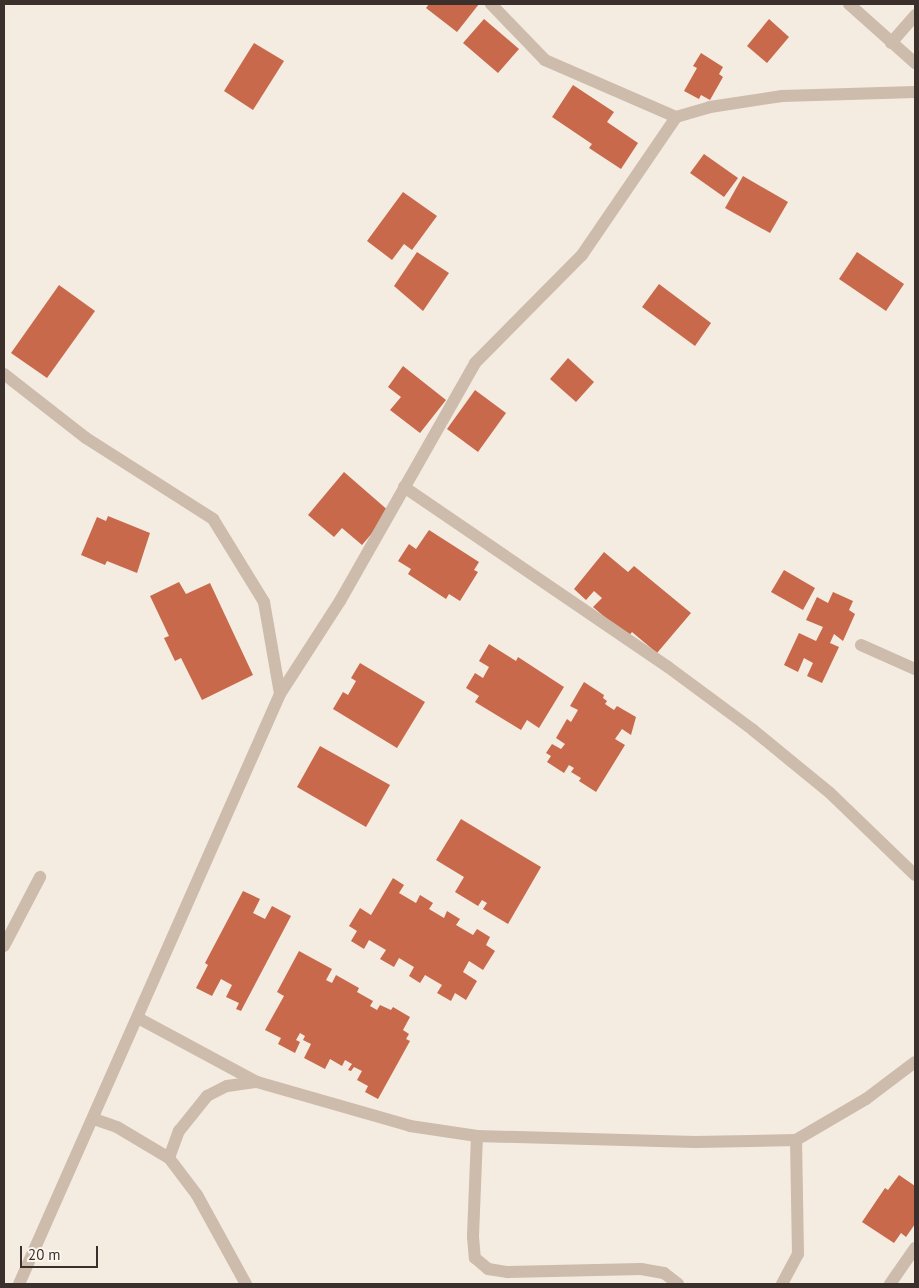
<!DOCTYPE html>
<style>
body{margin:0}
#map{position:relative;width:919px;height:1288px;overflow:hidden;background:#f4ebe1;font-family:"PT Sans",sans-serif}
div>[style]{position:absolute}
.building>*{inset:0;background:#c8694b}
.minor>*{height:12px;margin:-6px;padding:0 6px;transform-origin:6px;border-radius:6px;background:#cdbbac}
span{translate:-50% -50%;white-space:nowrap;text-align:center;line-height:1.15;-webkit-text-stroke:4px #fbf5ee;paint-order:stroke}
.frame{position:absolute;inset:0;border:5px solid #3b302b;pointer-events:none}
.scale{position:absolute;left:20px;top:1246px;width:78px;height:22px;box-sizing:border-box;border:2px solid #3b302b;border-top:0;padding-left:6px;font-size:15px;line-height:18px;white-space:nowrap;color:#3b302b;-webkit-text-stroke:4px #fbf5ee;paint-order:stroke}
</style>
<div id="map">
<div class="building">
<i style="clip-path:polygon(429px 4px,479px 4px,457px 32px,426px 8px)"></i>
<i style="clip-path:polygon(484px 19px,519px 49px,498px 73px,463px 43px)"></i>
<i style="clip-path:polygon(769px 19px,789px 37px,767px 63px,747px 46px)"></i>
<i style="clip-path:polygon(254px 43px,284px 61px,253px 110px,224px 91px)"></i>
<i style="clip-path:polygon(701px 53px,723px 67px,719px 74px,723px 77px,710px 100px,701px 95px,699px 99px,684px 91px,697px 68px,693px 66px)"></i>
<i style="clip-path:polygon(573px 85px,614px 112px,607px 122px,638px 143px,621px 169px,589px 148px,592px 144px,552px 117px)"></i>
<i style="clip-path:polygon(704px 154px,738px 178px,724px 197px,690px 173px)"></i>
<i style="clip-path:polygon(743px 176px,788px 202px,770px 233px,725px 208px)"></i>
<i style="clip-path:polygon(403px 192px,437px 216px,412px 250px,404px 244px,392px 260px,367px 241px)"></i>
<i style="clip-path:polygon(417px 252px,449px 273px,423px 311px,394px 286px)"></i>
<i style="clip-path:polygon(857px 252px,904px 284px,886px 311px,839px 279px)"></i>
<i style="clip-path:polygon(659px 284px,711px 323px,695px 346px,642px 307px)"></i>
<i style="clip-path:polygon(59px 285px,95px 311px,47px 378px,11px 353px)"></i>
<i style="clip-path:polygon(568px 358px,594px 382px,576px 402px,550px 379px)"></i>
<i style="clip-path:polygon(403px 366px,446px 400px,420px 433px,390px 410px,401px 397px,388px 387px)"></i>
<i style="clip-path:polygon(475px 390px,506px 413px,478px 452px,447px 429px)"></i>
<i style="clip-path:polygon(344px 472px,390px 512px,362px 545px,342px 528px,334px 537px,308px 515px)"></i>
<i style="clip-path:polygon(108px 516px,150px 533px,137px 573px,107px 561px,105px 565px,81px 555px,97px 517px,106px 521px)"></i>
<i style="clip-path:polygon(429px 530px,479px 562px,474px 570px,478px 572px,460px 601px,449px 594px,446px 599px,408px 574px,411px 569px,398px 561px,409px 544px,416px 549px)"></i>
<i style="clip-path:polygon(604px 552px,628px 572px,634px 566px,691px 613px,657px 653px,632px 632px,628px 637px,593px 607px,602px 598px,594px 591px,586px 600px,574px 589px)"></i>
<i style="clip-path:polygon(784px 570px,815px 588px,803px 610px,771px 592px)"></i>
<i style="clip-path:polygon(179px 582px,186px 594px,210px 583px,253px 675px,202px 700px,181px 658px,175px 661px,164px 638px,169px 636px,150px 596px)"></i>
<i style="clip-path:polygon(833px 592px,853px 601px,849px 610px,855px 614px,843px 641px,834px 634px,830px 643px,839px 647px,822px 683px,807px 676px,813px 663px,804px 658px,798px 672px,784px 665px,799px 633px,816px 641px,823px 627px,806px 620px,817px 597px,828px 603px)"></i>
<i style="clip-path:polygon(489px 644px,516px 661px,518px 657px,564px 687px,539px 728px,527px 720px,521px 730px,475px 702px,479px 696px,466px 688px,475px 673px,483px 678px,489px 667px,479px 661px)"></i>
<i style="clip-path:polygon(360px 663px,425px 702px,397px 748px,333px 709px,343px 692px,348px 695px,356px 681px,351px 678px)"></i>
<i style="clip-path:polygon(584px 682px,604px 695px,603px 698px,607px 701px,605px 704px,614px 710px,617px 706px,636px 717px,631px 735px,622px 729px,615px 739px,625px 745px,596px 792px,579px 781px,581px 778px,571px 772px,574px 768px,569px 765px,564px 773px,547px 762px,551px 756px,546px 753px,552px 744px,561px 749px,565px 744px,556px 738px,567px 719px,571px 722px,578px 710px,570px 706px)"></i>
<i style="clip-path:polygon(320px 746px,390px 785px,366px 827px,297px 787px)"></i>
<i style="clip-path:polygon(461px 819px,541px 867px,508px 924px,483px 909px,487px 903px,482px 900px,478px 906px,455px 892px,464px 877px,436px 860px)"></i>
<i style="clip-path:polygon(393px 878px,404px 885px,399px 893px,416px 903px,420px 895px,433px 903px,429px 909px,444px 918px,447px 911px,460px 919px,456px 925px,473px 935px,477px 929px,490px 937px,486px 945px,495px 951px,483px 970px,469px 961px,463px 972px,477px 981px,466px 1000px,455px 993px,451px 1001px,437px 993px,442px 985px,425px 975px,420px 983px,409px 976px,414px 967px,399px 958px,394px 967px,380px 959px,386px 950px,369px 940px,364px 949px,351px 941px,357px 931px,349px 926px,360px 908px,371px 915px)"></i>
<i style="clip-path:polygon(243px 891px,260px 899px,253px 913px,265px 919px,272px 906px,291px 916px,241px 1011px,236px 1009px,239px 1003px,226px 997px,232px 985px,221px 979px,212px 996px,196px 988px,208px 965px,205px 963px)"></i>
<i style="clip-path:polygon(299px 951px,332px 969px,326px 980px,332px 983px,336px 975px,359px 988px,357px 992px,373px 1001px,370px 1006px,377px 1010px,380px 1005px,391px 1010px,393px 1007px,410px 1017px,403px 1030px,409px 1034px,406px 1039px,410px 1041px,378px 1099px,365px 1092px,368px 1086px,357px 1080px,362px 1071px,354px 1067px,351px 1071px,348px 1070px,352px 1064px,345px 1060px,342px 1066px,330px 1059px,325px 1069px,304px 1058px,311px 1044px,303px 1040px,305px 1036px,300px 1033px,296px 1040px,300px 1042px,295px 1053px,278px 1044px,281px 1038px,265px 1030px,284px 996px,277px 992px)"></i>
<i style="clip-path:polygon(899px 1175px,915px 1186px,915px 1224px,906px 1237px,901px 1233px,894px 1243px,862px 1222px,885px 1188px,888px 1190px)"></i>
</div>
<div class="minor">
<i style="left:849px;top:4px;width:89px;rotate:41.8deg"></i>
<i style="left:891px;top:43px;width:37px;rotate:-49deg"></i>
<i style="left:676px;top:117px;width:35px;rotate:-16deg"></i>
<i style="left:710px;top:107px;width:73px;rotate:-8.7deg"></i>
<i style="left:782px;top:96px;width:133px;rotate:-1.7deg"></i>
<i style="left:4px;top:374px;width:104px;rotate:38deg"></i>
<i style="left:86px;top:438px;width:151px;rotate:32.5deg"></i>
<i style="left:213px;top:519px;width:97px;rotate:58.4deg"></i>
<i style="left:264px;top:602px;width:93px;rotate:80.1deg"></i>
<i style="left:280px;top:694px;width:645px;rotate:113.86deg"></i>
<i style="left:404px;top:487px;width:320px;rotate:34.3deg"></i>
<i style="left:668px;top:667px;width:106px;rotate:36.5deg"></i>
<i style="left:753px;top:730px;width:99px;rotate:39.3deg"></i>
<i style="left:830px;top:793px;width:118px;rotate:44deg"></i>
<i style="left:861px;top:645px;width:59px;rotate:24deg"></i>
<i style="left:280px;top:694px;width:111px;rotate:-57.2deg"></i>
<i style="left:340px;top:601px;width:274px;rotate:-60.4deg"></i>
<i style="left:475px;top:363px;width:152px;rotate:-45.3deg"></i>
<i style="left:582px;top:255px;width:167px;rotate:-55.7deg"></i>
<i style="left:676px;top:117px;width:143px;rotate:-156.5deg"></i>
<i style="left:545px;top:60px;width:78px;rotate:-134deg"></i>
<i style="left:4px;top:946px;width:78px;rotate:-62.4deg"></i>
<i style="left:138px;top:1018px;width:135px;rotate:28.3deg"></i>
<i style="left:257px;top:1082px;width:159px;rotate:16deg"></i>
<i style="left:410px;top:1126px;width:68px;rotate:8.5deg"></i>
<i style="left:477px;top:1136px;width:218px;rotate:1.6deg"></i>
<i style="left:695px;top:1142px;width:101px;rotate:-1.1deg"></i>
<i style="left:796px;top:1140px;width:81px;rotate:-30.4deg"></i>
<i style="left:866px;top:1099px;width:61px;rotate:-37.1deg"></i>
<i style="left:94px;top:1119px;width:24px;rotate:19deg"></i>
<i style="left:117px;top:1127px;width:61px;rotate:30.8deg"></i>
<i style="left:169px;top:1158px;width:46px;rotate:52.9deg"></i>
<i style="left:197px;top:1195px;width:102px;rotate:61.2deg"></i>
<i style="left:477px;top:1136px;width:101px;rotate:92.3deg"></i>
<i style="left:473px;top:1237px;width:21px;rotate:85deg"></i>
<i style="left:475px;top:1258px;width:17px;rotate:40deg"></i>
<i style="left:488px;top:1269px;width:20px;rotate:9deg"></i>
<i style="left:508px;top:1272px;width:133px;rotate:-1.3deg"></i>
<i style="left:641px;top:1269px;width:23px;rotate:10deg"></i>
<i style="left:664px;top:1273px;width:18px;rotate:38deg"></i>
<i style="left:169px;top:1158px;width:29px;rotate:-70deg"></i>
<i style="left:179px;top:1131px;width:45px;rotate:-51.3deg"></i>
<i style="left:207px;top:1096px;width:22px;rotate:-27deg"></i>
<i style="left:227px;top:1086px;width:30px;rotate:-8deg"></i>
<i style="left:782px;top:1284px;width:34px;rotate:-62deg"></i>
<i style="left:798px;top:1254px;width:114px;rotate:-91deg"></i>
<i style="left:890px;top:1284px;width:44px;rotate:-55.2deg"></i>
</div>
<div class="frame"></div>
<div class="scale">20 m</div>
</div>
